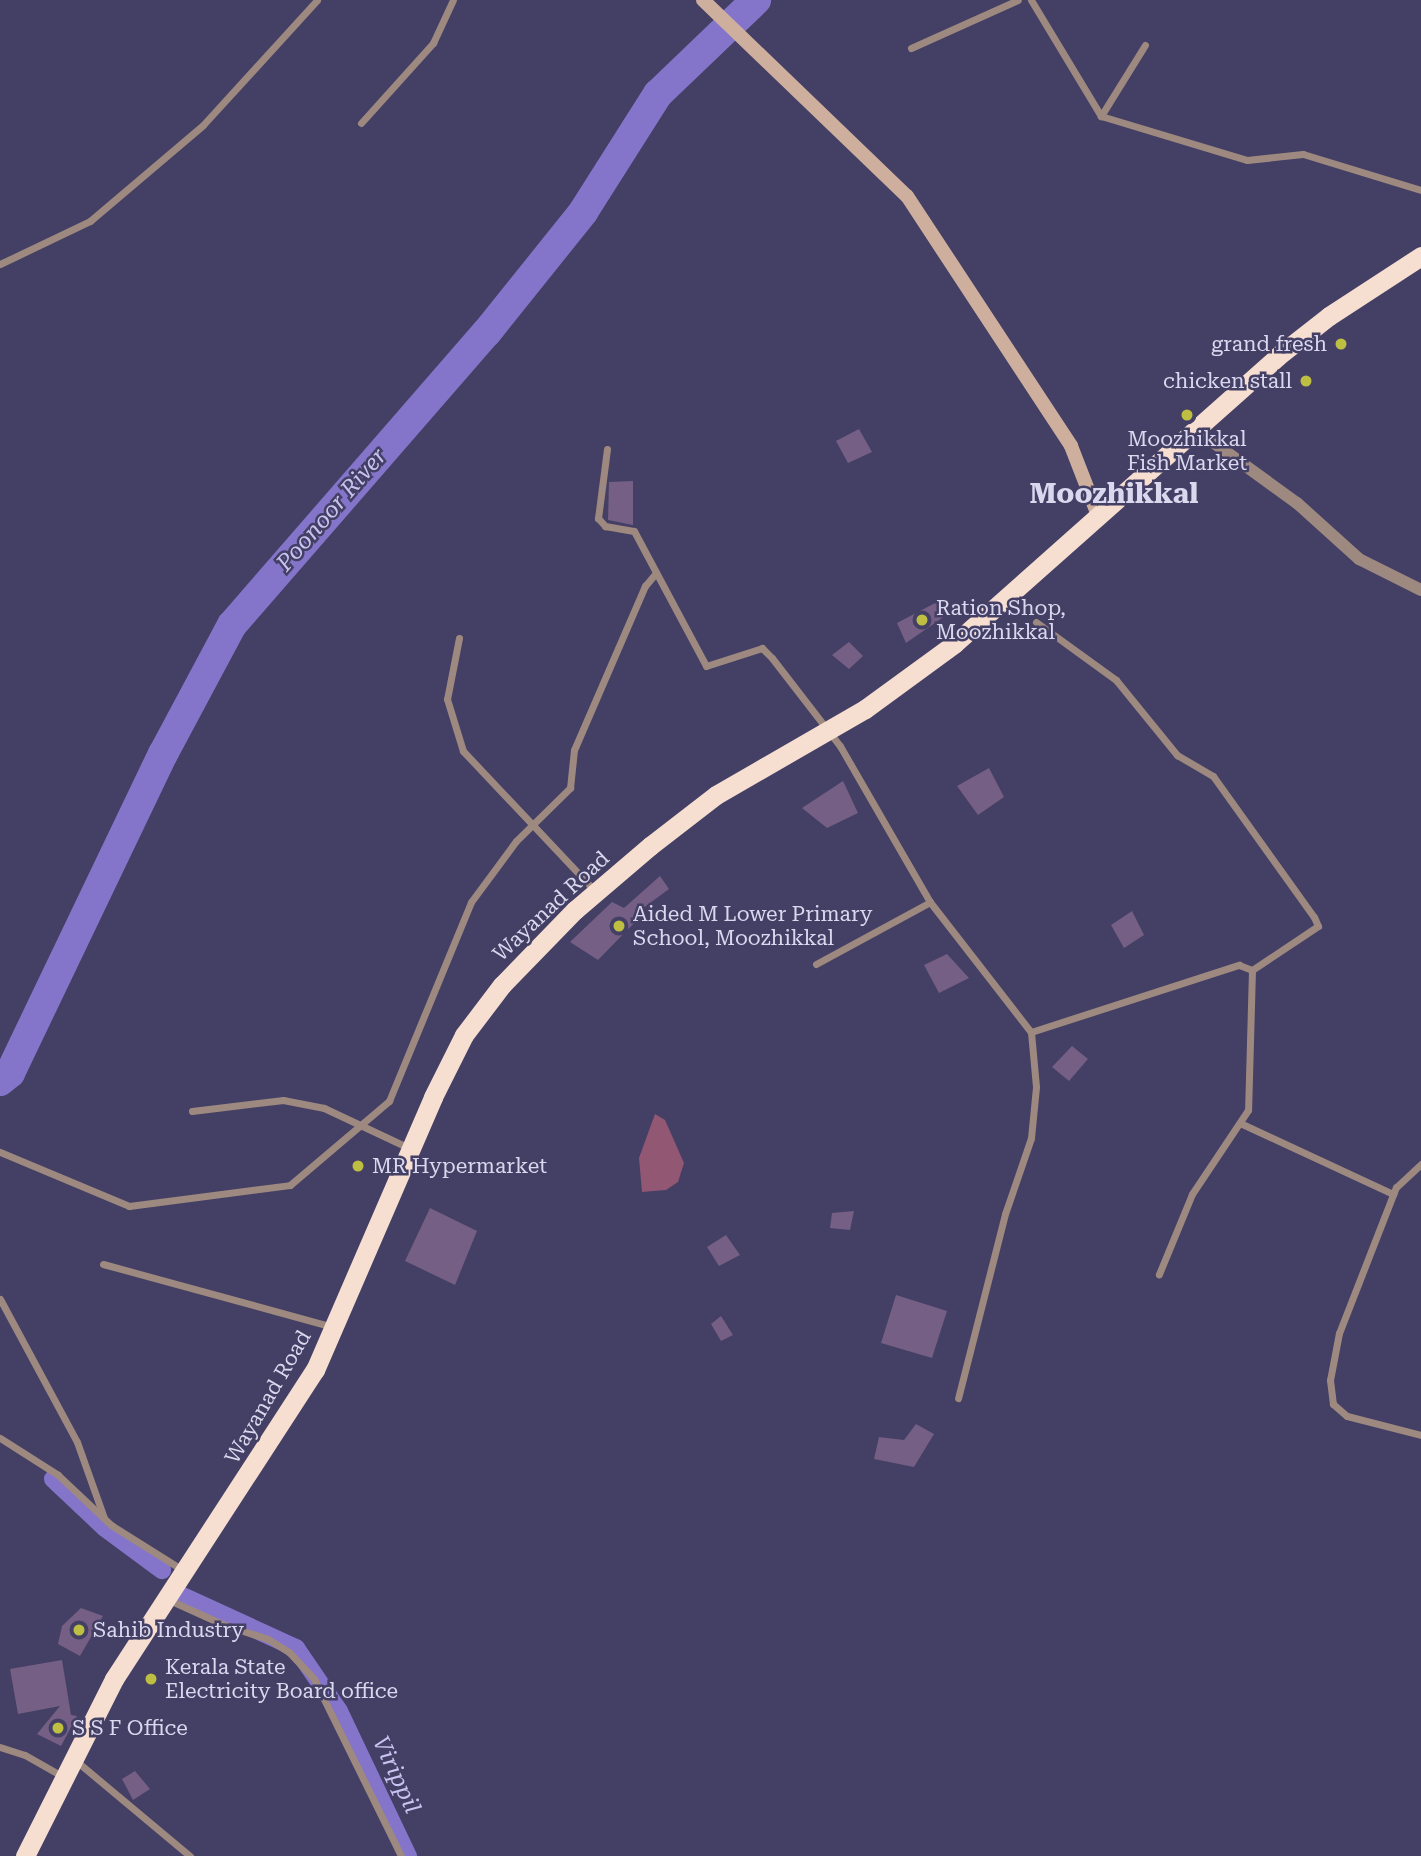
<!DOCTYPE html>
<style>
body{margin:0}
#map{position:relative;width:1421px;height:1856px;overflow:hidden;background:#443f64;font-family:"Roboto Serif",serif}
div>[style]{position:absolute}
.green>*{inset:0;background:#915773}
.canal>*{height:18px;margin:-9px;padding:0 9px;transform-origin:9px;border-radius:9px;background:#8475ca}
.river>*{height:30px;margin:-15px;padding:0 15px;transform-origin:15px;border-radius:15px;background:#8475ca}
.building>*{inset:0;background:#755f85}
.minor>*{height:7px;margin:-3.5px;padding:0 3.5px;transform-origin:3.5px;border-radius:3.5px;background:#9d897f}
.tertiary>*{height:12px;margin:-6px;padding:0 6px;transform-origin:6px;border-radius:6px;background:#9d897f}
.secondary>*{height:14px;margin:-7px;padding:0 7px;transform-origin:7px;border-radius:7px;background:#ceaf9e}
.trunk>*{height:19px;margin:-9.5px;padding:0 9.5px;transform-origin:9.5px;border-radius:9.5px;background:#f6ded0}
.dots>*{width:19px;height:19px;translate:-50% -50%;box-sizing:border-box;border:4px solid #443f64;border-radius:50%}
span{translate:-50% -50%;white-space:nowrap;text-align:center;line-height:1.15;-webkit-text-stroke:5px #443f64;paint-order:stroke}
.poi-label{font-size:21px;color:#dad8ef}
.right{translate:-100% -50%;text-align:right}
.left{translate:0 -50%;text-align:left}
.street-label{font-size:21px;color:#dad8ef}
.water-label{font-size:23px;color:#c8c3f0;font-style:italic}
.district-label{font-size:28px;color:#dad8ef;font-weight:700}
</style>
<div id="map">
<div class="green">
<i style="clip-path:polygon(655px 1114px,665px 1120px,684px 1163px,678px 1182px,666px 1190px,642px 1192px,639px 1158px)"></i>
</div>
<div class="canal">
<i style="left:53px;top:1479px;width:71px;rotate:43.3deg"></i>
<i style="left:105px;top:1528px;width:71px;rotate:36.4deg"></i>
<i style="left:178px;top:1594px;width:130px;rotate:24.6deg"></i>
<i style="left:296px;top:1648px;width:76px;rotate:55.7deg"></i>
<i style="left:339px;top:1711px;width:161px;rotate:64.6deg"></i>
</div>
<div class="river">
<i style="left:0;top:1081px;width:13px;rotate:-39deg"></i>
<i style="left:10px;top:1073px;width:354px;rotate:-64.4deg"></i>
<i style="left:163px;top:754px;width:146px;rotate:-61.9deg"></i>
<i style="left:232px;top:625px;width:388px;rotate:-49deg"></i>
<i style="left:487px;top:332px;width:154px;rotate:-51.3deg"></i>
<i style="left:583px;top:212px;width:140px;rotate:-57.6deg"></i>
<i style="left:658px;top:94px;width:136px;rotate:-43.8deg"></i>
</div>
<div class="building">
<i style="clip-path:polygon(859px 429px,872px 452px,848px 463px,836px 441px)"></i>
<i style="clip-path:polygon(633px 481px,633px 525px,608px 520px,609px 482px)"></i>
<i style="clip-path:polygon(937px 602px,945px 616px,906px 643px,897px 623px)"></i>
<i style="clip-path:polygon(849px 642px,863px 656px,849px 669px,832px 655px)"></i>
<i style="clip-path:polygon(989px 768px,1004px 797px,978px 815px,957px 786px)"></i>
<i style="clip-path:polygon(843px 781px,858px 813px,827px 828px,802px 808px)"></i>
<i style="clip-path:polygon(660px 876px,669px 889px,635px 914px,640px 917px,598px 960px,570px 942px,612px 902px,624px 908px)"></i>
<i style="clip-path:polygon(1132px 911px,1144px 935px,1124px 948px,1111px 925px)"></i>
<i style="clip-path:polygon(947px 954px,969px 978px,939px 993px,924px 965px)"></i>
<i style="clip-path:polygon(1072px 1046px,1088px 1059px,1069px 1081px,1052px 1067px)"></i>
<i style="clip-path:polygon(430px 1208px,477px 1231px,455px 1285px,405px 1261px)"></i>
<i style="clip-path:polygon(854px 1211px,850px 1230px,830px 1228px,832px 1213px)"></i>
<i style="clip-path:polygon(726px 1235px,740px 1255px,719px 1266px,707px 1247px)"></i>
<i style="clip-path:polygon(896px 1295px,947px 1311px,932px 1358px,881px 1343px)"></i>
<i style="clip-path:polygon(721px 1316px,733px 1335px,721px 1341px,711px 1324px)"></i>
<i style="clip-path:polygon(916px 1424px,934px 1434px,914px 1467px,874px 1459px,879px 1437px,904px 1440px)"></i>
<i style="clip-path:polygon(81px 1608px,103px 1616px,80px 1656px,58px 1644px,62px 1626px)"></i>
<i style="clip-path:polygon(62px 1660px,71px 1715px,77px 1716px,61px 1746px,37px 1734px,60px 1706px,18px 1714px,10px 1669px)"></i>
<i style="clip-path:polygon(135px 1771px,150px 1789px,133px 1800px,122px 1779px)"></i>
</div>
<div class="minor">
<i style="left:1031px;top:0;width:135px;rotate:58.9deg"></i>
<i style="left:1145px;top:45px;width:84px;rotate:121.8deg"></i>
<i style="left:1101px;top:116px;width:152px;rotate:16.8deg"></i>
<i style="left:1247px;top:160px;width:56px;rotate:-6.1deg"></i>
<i style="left:1303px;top:154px;width:123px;rotate:17deg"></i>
<i style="left:911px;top:48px;width:117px;rotate:-24.2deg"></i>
<i style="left:361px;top:123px;width:108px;rotate:-48deg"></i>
<i style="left:433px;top:43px;width:47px;rotate:-65.1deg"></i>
<i style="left:0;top:264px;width:100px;rotate:-25.5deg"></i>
<i style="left:90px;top:221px;width:148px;rotate:-40.3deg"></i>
<i style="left:203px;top:125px;width:169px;rotate:-47.6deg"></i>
<i style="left:607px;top:449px;width:70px;rotate:97.4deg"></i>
<i style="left:598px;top:518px;width:11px;rotate:49deg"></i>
<i style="left:605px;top:526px;width:29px;rotate:10deg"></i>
<i style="left:634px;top:531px;width:153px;rotate:61.9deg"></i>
<i style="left:706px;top:666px;width:59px;rotate:-17.8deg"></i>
<i style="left:762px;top:648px;width:14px;rotate:45deg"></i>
<i style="left:772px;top:658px;width:111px;rotate:52.3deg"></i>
<i style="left:840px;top:746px;width:180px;rotate:60deg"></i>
<i style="left:930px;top:902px;width:165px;rotate:52.2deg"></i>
<i style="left:1031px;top:1032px;width:55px;rotate:84.8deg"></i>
<i style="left:1036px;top:1087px;width:51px;rotate:95.6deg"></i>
<i style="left:1031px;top:1138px;width:80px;rotate:108.9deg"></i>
<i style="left:1005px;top:1214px;width:190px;rotate:104.3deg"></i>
<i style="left:1036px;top:622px;width:99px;rotate:35.9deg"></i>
<i style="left:1116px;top:680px;width:97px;rotate:50.9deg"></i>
<i style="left:1177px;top:755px;width:42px;rotate:30.3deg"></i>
<i style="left:1213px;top:776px;width:173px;rotate:54.4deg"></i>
<i style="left:1314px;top:917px;width:10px;rotate:66deg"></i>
<i style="left:1318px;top:926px;width:79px;rotate:146.3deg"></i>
<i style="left:459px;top:638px;width:62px;rotate:101.1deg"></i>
<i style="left:447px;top:699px;width:54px;rotate:72.9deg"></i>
<i style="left:463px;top:751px;width:194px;rotate:46.7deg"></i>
<i style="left:816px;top:964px;width:130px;rotate:-28.5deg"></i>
<i style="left:1031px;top:1032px;width:219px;rotate:-17.9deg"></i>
<i style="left:1239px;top:965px;width:14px;rotate:21deg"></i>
<i style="left:1252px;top:970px;width:140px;rotate:91.6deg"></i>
<i style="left:1248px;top:1110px;width:101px;rotate:123.7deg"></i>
<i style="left:1192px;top:1194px;width:87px;rotate:112.4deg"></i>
<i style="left:192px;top:1111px;width:92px;rotate:-6.9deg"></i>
<i style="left:283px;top:1100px;width:42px;rotate:11deg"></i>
<i style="left:324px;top:1108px;width:94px;rotate:25.2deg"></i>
<i style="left:1240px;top:1123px;width:169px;rotate:24.9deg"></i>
<i style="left:0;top:1152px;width:140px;rotate:22.7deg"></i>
<i style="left:129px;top:1206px;width:162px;rotate:-7.4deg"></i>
<i style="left:290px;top:1185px;width:130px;rotate:-40.3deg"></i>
<i style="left:389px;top:1101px;width:215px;rotate:-67.6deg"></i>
<i style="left:471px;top:902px;width:76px;rotate:-53.6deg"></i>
<i style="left:516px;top:841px;width:76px;rotate:-44.5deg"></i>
<i style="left:570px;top:788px;width:38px;rotate:-84deg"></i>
<i style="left:574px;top:750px;width:179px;rotate:-66.6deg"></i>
<i style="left:645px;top:586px;width:16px;rotate:-50deg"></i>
<i style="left:1421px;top:1164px;width:34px;rotate:137deg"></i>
<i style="left:1396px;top:1187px;width:157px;rotate:111.3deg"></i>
<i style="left:1339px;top:1333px;width:48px;rotate:100.8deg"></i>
<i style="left:1330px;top:1380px;width:24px;rotate:83deg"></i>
<i style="left:1333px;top:1404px;width:18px;rotate:41deg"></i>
<i style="left:1347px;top:1416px;width:76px;rotate:14.4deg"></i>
<i style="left:103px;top:1264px;width:238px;rotate:15.3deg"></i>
<i style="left:0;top:1299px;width:162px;rotate:61.7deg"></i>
<i style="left:77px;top:1442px;width:81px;rotate:70.4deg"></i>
<i style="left:0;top:1438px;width:69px;rotate:32.5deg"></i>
<i style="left:58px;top:1475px;width:73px;rotate:43.3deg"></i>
<i style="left:111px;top:1525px;width:86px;rotate:32.2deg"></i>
<i style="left:167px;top:1599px;width:60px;rotate:24.4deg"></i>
<i style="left:222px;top:1624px;width:48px;rotate:18.1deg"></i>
<i style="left:268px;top:1639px;width:25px;rotate:32deg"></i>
<i style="left:289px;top:1652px;width:37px;rotate:47deg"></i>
<i style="left:314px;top:1679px;width:197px;rotate:63.8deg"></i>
<i style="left:0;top:1747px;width:26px;rotate:18deg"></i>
<i style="left:25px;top:1755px;width:43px;rotate:29.6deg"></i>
<i style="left:75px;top:1760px;width:150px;rotate:39.9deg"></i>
</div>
<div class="tertiary">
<i style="left:1196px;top:430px;width:125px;rotate:35.9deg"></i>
<i style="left:1297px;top:503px;width:84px;rotate:42.1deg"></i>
<i style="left:1359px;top:559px;width:69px;rotate:26.6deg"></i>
</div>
<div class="secondary">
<i style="left:703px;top:0;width:283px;rotate:43.9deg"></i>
<i style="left:907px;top:196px;width:299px;rotate:56.7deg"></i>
<i style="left:1071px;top:446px;width:77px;rotate:68.7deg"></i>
</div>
<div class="trunk">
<i style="left:25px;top:1856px;width:198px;rotate:-63.3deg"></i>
<i style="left:114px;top:1679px;width:369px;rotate:-57deg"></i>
<i style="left:315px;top:1370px;width:297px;rotate:-66.6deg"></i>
<i style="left:433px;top:1097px;width:69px;rotate:-63.4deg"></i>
<i style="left:464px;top:1035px;width:63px;rotate:-52.8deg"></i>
<i style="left:502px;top:985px;width:105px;rotate:-45.8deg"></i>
<i style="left:575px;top:910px;width:99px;rotate:-40.5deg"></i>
<i style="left:650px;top:846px;width:83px;rotate:-37.7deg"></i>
<i style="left:716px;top:795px;width:172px;rotate:-30deg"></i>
<i style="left:865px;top:709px;width:110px;rotate:-36.1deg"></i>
<i style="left:954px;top:644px;width:433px;rotate:-41.6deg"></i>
<i style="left:1278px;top:356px;width:65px;rotate:-38.1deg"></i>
<i style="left:1329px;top:316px;width:110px;rotate:-33.1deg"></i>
</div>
<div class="dots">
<i style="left:1341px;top:344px;background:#bebf42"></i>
<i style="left:1306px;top:381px;background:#bebf42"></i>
<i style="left:1187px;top:415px;background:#bebf42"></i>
<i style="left:922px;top:620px;background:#bebf42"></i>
<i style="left:619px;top:926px;background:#bebf42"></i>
<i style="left:358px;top:1166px;background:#bebf42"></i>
<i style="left:79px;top:1630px;background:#bebf42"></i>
<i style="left:151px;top:1679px;background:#bebf42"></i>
<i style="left:58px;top:1728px;background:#bebf42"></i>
</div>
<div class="poi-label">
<span class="right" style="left:1327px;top:344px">grand fresh</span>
<span class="right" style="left:1292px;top:381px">chicken stall</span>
<span style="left:1187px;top:451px">Moozhikkal<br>Fish Market</span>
<span class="left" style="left:936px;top:620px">Ration Shop,<br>Moozhikkal</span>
<span class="left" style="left:633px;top:926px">Aided M Lower Primary<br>School, Moozhikkal</span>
<span class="left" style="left:372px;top:1166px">MR Hypermarket</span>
<span class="left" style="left:93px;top:1630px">Sahib Industry</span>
<span class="left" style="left:165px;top:1679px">Kerala State<br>Electricity Board office</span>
<span class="left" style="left:72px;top:1728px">S S F Office</span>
</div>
<div class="street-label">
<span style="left:551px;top:906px;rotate:-43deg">Wayanad Road</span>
<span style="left:268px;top:1397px;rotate:-60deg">Wayanad Road</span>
</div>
<div class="water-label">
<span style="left:332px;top:510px;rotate:-49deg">Poonoor River</span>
<span style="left:396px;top:1775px;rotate:65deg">Virippil</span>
</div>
<div class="district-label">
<span style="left:1114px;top:494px">Moozhikkal</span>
</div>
</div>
